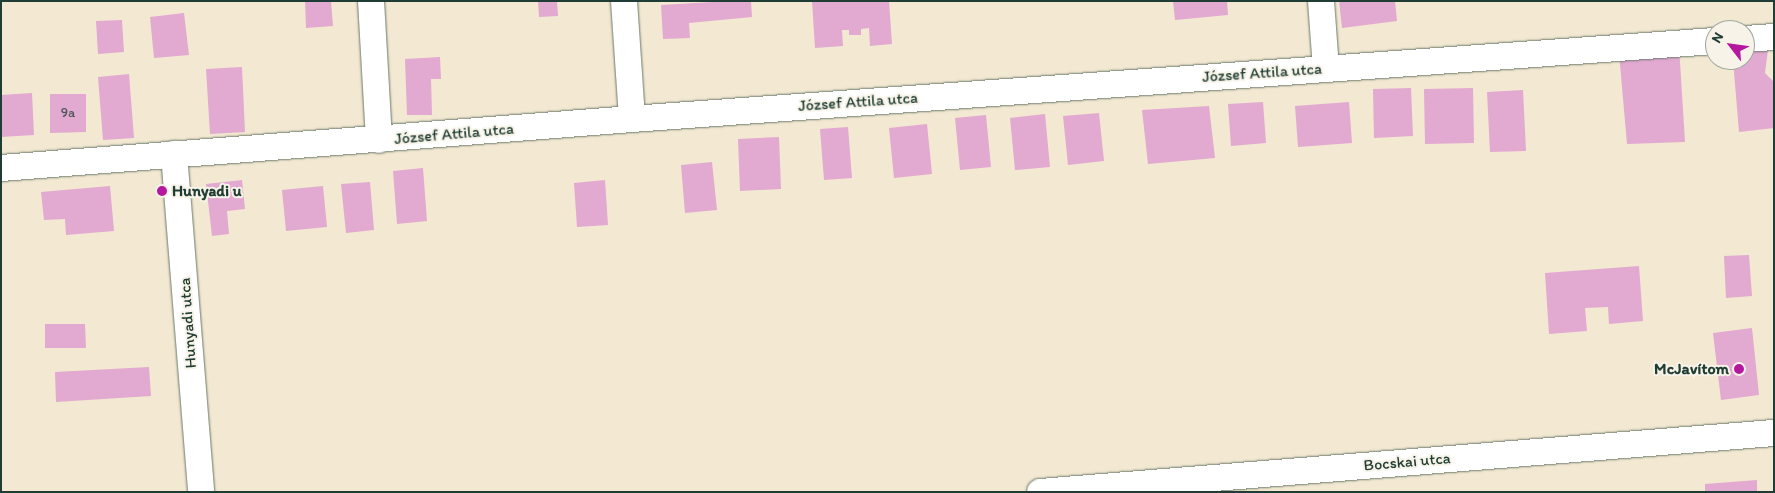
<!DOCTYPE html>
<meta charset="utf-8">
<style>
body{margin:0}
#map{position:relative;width:1775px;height:493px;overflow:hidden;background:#f3e8d1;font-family:Itim,sans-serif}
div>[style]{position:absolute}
.building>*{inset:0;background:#e2a9d1}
.roads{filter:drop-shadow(0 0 1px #69796b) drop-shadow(0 0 1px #69796b)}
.minor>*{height:26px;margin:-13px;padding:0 13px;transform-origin:13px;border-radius:13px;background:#fff}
.dots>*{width:14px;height:14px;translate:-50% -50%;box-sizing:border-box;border:2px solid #f7f3e8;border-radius:50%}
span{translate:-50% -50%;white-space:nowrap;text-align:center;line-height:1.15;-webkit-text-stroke:4px #f7f3e8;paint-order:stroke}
.number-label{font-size:14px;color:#50585b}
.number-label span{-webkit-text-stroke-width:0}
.street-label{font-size:16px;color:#1f3d34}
.poi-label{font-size:16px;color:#1f3d34;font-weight:700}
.left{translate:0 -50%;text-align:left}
.right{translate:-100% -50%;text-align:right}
.frame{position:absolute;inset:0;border:2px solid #1f3d34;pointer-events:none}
.north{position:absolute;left:1705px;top:20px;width:50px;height:50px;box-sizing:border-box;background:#f7f3e8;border:1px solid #a1aaa0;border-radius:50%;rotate:300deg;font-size:14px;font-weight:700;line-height:20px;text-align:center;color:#1f3d34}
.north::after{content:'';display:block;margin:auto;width:18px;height:22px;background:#b5179e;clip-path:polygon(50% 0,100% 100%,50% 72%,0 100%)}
</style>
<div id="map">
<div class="building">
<i style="clip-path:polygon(305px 1px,331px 1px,333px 26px,306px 28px)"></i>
<i style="clip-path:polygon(538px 1px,557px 1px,558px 16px,539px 17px)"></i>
<i style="clip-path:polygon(730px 1px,751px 1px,752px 17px,689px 23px,690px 38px,663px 39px,661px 5px)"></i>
<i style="clip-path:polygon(812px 1px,889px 1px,892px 44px,870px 46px,869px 28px,861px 29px,861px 35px,849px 35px,849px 30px,842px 30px,843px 46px,815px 48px)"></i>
<i style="clip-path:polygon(1173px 1px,1227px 1px,1228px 15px,1175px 20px)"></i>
<i style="clip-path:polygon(1339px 1px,1395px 1px,1397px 21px,1342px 28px)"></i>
<i style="clip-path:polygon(184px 13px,189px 55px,154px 58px,150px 17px)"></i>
<i style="clip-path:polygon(122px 20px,124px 52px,98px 54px,96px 21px)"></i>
<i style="clip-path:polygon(1679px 46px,1685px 142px,1627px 144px,1619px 53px)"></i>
<i style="clip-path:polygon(1768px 50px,1765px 73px,1774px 82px,1774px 128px,1739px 132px,1733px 60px,1745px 60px,1745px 52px)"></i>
<i style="clip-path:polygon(440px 57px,441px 79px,431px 79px,432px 115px,407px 115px,405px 59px)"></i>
<i style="clip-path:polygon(242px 67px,245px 132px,210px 134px,206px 69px)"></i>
<i style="clip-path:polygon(129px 74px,134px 138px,103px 140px,98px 77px)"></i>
<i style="clip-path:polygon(1411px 88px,1413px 136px,1374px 138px,1373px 89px)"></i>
<i style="clip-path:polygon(1473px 88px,1474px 143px,1425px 144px,1424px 89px)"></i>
<i style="clip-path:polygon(1523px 90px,1526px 151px,1490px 152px,1487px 92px)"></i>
<i style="clip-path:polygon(32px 93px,34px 135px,1px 137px,1px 95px)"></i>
<i style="clip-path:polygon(50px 94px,86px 94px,86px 132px,50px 133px)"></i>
<i style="clip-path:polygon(1263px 102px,1266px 143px,1231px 146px,1228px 104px)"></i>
<i style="clip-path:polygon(1349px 102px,1352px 143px,1298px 147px,1295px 106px)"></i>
<i style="clip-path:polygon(1209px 106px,1215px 158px,1148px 164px,1142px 110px)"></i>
<i style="clip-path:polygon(1099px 113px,1104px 161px,1068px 165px,1063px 116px)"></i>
<i style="clip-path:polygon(1045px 114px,1050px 167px,1015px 170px,1010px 118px)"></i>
<i style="clip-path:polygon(986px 115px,991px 167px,960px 170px,955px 118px)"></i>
<i style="clip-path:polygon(927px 124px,932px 174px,894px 178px,889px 128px)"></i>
<i style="clip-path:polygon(848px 127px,852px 178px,824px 180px,820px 129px)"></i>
<i style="clip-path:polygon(779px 137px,781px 189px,740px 191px,738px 139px)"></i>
<i style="clip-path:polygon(712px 162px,717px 210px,685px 213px,681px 165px)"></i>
<i style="clip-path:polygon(423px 168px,427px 221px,397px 224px,393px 171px)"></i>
<i style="clip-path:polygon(242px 180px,245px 209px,227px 211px,229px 234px,212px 236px,206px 184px)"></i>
<i style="clip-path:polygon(605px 180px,608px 225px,577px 227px,574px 183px)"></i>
<i style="clip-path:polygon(370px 182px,374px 230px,346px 233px,341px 184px)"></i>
<i style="clip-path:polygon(110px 186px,114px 231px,66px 235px,65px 219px,44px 220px,41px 192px)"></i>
<i style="clip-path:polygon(323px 186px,327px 227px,286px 231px,282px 190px)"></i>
<i style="clip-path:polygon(1749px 255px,1752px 296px,1726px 298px,1724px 256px)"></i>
<i style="clip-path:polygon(1639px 266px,1643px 321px,1609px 324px,1608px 307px,1585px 308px,1587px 331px,1549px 334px,1545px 273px)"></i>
<i style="clip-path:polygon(45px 324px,85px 324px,86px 348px,45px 348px)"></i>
<i style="clip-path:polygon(1752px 328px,1759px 395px,1721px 400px,1713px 333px)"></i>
<i style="clip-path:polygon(149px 367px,151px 396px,56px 402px,55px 372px)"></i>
<i style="clip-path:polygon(1757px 480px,1757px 492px,1705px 492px,1705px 484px)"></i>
</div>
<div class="roads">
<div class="minor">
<i style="left:371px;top:1px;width:139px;rotate:86.7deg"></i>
<i style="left:624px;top:1px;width:118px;rotate:86.1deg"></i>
<i style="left:1321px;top:1px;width:68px;rotate:85.8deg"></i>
<i style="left:1745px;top:39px;width:29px;rotate:-4deg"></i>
<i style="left:174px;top:154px;width:339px;rotate:85.4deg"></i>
<i style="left:1px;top:168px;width:633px;rotate:-4.44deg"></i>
<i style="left:632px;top:119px;width:1086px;rotate:-4.12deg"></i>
<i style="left:1040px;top:492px;width:736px;rotate:-4.6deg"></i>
</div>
</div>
<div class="dots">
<i style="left:162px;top:191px;background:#b5179e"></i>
<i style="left:1739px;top:369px;background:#b5179e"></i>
</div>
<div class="number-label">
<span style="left:68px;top:113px">9a</span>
</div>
<div class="street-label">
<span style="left:1262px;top:73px;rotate:-4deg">József Attila utca</span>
<span style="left:858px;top:102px;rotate:-4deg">József Attila utca</span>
<span style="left:454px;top:134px;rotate:-5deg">József Attila utca</span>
<span style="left:188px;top:323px;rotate:-94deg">Hunyadi utca</span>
<span style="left:1407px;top:462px;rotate:-5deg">Bocskai utca</span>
</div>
<div class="poi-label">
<span class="left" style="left:172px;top:191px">Hunyadi u</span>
<span class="right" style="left:1729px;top:369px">McJavítom</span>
</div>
<div class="frame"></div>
<div class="north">N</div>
</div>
